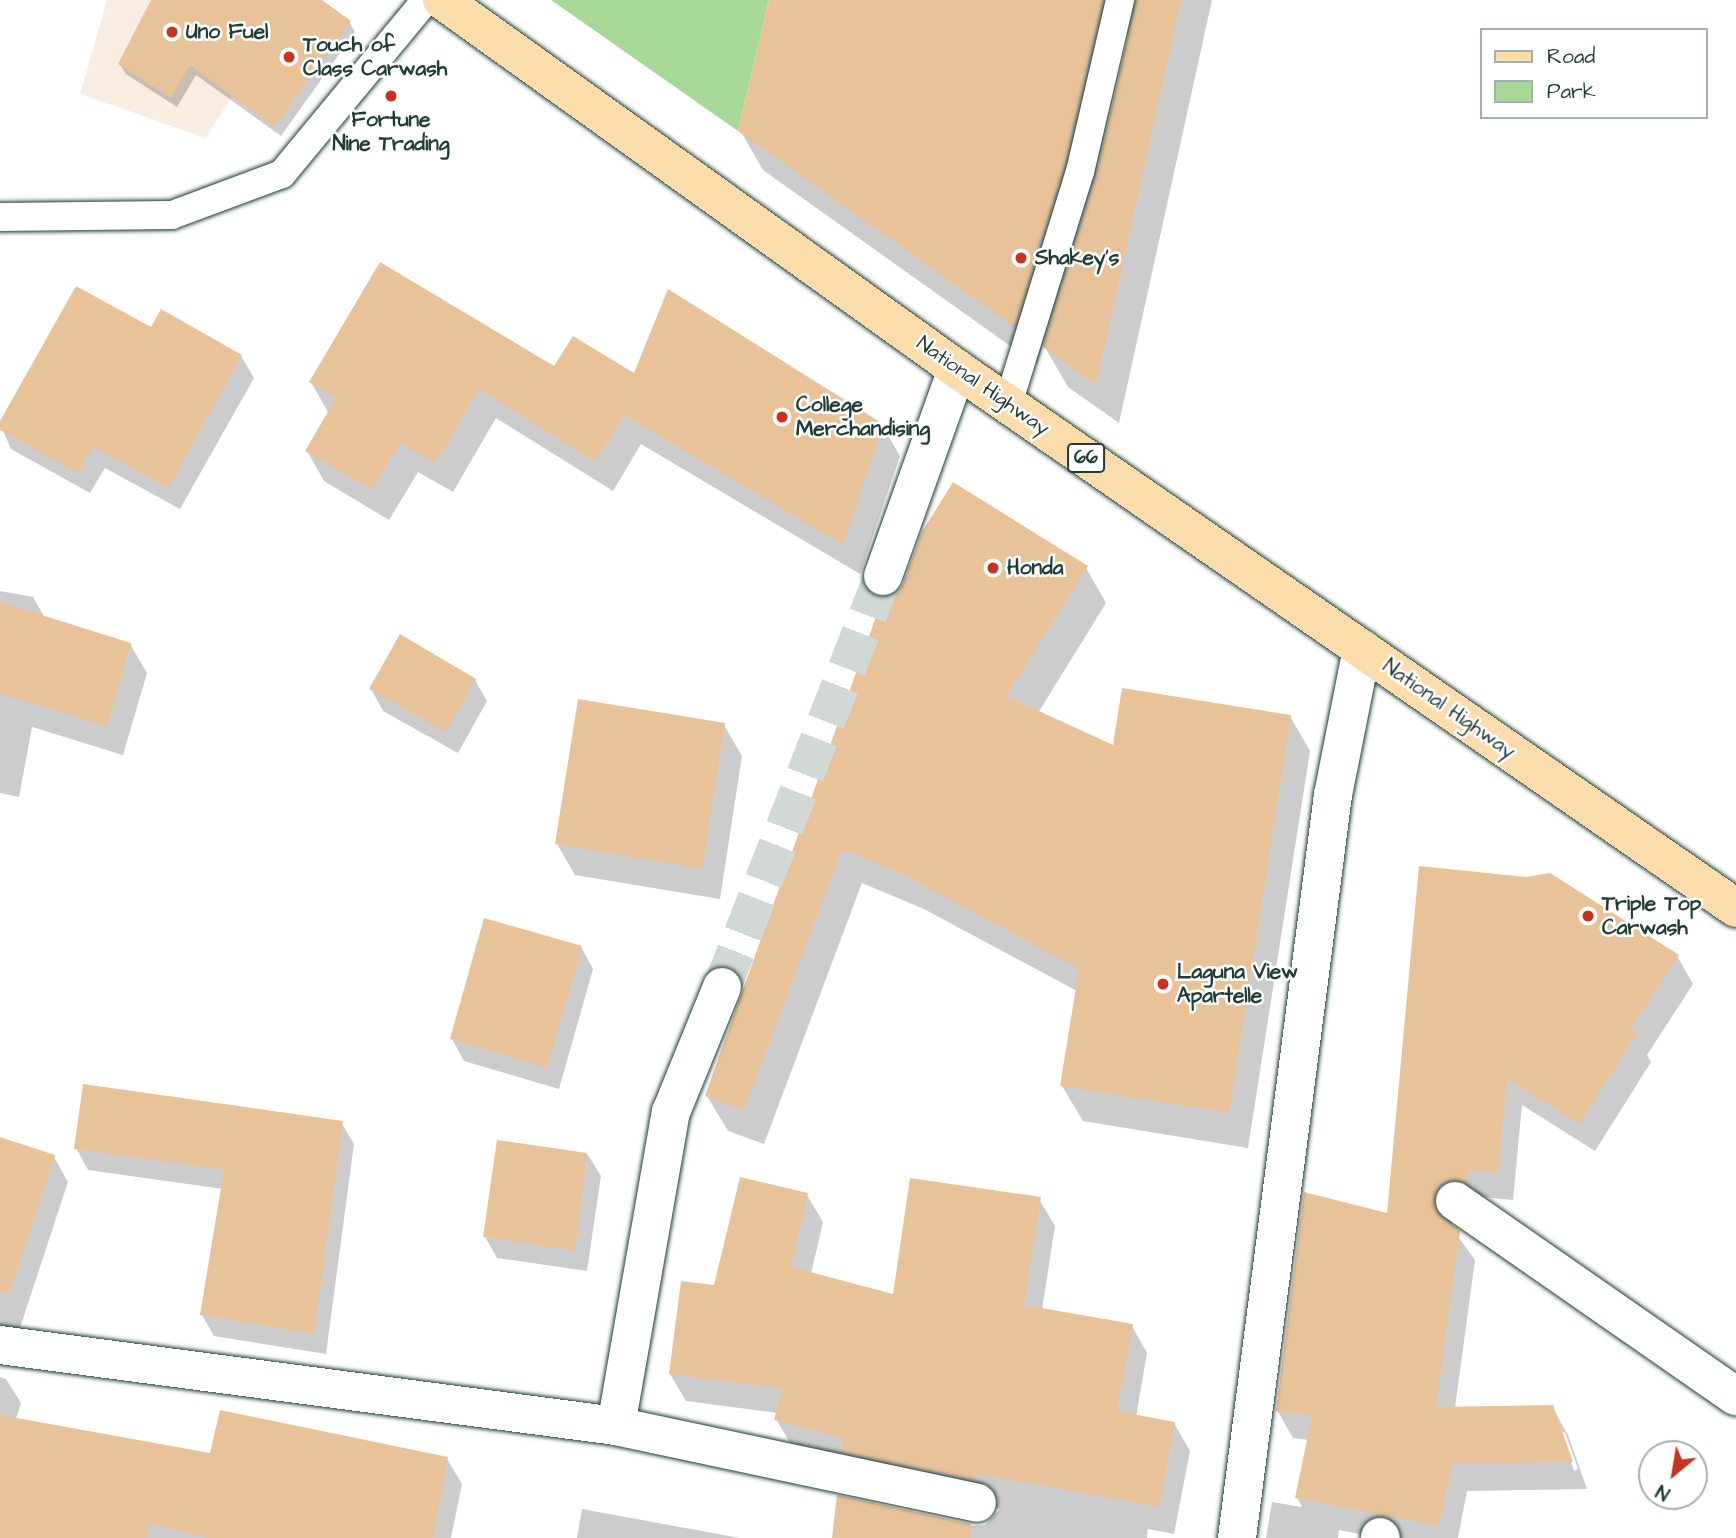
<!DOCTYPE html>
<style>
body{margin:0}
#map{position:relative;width:1736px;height:1538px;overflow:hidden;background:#fff;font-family:"Architects Daughter",sans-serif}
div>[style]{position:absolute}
.built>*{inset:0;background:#f8ede0}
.green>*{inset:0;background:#a7d898}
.shadow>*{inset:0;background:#0003}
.building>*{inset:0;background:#e8c399}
.street-tunnel>*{height:38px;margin-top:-19px;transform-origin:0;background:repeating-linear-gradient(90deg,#d2d8d6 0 38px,transparent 0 57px)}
.roads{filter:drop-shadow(0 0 2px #1f3d34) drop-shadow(0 0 2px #1f3d34)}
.lane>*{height:28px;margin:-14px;padding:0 14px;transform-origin:14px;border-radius:14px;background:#fff}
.street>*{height:38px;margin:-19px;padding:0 19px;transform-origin:19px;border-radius:19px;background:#fff}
.primary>*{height:38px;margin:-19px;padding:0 19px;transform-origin:19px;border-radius:19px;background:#fddcac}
.dots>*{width:19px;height:19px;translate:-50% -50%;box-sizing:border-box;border:4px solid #fff;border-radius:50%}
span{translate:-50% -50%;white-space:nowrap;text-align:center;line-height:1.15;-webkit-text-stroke:5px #fff;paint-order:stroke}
.shield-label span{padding:2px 5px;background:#fff;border:2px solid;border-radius:5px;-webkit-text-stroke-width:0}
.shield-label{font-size:19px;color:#1f3d34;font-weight:700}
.poi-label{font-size:21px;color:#1f3d34;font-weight:700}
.left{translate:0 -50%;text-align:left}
.street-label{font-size:21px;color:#1f3d34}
.legend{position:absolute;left:1480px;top:28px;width:228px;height:91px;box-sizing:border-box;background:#fff;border:2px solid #a5b1ae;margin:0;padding:9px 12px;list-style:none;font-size:21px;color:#1f3d34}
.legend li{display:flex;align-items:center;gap:14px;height:35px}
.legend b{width:35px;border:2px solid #a5b1ae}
.north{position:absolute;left:1638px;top:1440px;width:70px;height:70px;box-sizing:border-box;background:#fff;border:2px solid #a5b1ae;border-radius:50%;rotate:210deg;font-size:19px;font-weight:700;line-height:28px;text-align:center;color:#1f3d34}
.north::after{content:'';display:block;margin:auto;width:24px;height:32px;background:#c8321e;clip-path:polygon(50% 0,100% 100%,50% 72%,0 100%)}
</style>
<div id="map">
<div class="built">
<i style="clip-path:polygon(107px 0,290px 0,206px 138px,80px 94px)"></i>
</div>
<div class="green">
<i style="clip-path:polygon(551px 0,769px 0,738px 131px)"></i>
</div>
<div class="shadow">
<i style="clip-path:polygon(153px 0,319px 0,349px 22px,355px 32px,281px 136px,196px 75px,177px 107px,126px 74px,120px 64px)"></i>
<i style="clip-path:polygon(evenodd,771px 0,1212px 0,1119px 423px,1068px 387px,1043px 344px,1037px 365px,763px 170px,740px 130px,771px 0,1132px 29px,1091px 199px,1126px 36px,1132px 29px)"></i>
<i style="clip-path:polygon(152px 329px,241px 356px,254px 378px,180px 509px,105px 468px,90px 493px,11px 449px,0 424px)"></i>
<i style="clip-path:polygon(555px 369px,635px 376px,882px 425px,900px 456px,860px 574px,641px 444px,613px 491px,496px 418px,453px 492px,418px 472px,389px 520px,324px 481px,307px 451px,329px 414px,311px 382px)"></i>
<i style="clip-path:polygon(1086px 568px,1106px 603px,1038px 713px,1115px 748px,1290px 716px,1310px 751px,1248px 1148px,1083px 1121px,1062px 1086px,1077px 991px,924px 909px,862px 883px,764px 1144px,728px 1131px,707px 1096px,884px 599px)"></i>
<i style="clip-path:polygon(0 591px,33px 597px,45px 618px,130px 644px,147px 673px,123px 755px,32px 727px,19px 797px,0 793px)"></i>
<i style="clip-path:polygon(475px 680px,487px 701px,458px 753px,383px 711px,371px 689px)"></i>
<i style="clip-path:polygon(724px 725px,742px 756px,720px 899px,575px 875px,557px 844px)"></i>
<i style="clip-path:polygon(evenodd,1421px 868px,1677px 956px,1693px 984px,1647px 1055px,1651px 1062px,1595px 1151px,1522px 1105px,1513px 1200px,1483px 1197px,1482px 1210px,1461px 1209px,1450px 1225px,1475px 1260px,1455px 1408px,1552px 1407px,1568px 1435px,1587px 1489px,1467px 1491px,1458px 1538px,1380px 1538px,1339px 1530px,1338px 1538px,1266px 1538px,1272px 1502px,1302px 1507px,1297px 1497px,1309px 1440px,1293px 1438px,1277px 1410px,1388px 1215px,1421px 868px,1561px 1432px,1565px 1432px,1578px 1469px,1574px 1471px,1561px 1432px)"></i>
<i style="clip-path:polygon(581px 947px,593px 969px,559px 1089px,464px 1061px,452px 1039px)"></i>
<i style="clip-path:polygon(341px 1122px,354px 1144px,326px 1354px,214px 1336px,202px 1315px,223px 1189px,88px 1170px,76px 1148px)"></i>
<i style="clip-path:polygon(0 1138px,54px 1157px,68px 1182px,13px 1349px,0 1355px)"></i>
<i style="clip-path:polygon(499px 1142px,588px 1155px,601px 1176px,587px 1271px,497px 1258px,485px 1237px)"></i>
<i style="clip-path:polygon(807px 1195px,823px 1222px,811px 1274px,894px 1297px,1039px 1199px,1055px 1226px,1042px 1310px,1132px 1326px,1147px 1353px,1136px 1417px,1174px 1423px,1190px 1451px,1174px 1534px,1148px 1529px,1147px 1538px,834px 1538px,838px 1498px,972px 1526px,985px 1525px,1000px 1509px,859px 1478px,792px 1446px,776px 1419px,778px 1413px,686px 1401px,670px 1374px,715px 1286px)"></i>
<i style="clip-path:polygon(0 1377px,6px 1379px,21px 1403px,16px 1419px,211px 1455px,447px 1459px,462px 1484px,451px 1538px,11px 1538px,0 1516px)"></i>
<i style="clip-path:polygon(582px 1509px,740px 1538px,577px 1538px)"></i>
</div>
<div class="building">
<i style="clip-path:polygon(151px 0,322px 0,351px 21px,274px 127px,190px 65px,171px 98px,118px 64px)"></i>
<i style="clip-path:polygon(769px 0,1103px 0,1064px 168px,1014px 327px,738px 131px)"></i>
<i style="clip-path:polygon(1136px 0,1181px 0,1096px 385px,1043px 347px,1096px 176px)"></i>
<i style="clip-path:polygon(380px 262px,554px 366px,573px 336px,634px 373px,668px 289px,883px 424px,843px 545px,624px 415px,595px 462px,479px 389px,435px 463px,400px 443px,372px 490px,305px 451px,336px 398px,309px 382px)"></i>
<i style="clip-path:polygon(76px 286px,151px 327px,161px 309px,242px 355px,168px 488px,93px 447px,78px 473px,0 430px,0 421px)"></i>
<i style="clip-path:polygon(953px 482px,1088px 566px,1006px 696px,1113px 745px,1122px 688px,1291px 715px,1229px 1113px,1060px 1086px,1079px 969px,902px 874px,842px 849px,744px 1110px,705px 1096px,883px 597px,897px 593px,903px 584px,922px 532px)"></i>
<i style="clip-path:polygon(0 602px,131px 643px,107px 726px,0 694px)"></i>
<i style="clip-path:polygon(400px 634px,476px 679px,445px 732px,369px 689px)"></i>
<i style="clip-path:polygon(578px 699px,725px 723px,702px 869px,555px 844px)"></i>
<i style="clip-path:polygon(1419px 866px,1526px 877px,1550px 873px,1679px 955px,1630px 1029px,1637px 1033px,1579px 1124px,1507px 1079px,1498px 1173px,1468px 1170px,1466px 1183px,1446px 1181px,1437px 1189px,1436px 1211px,1460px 1231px,1436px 1407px,1553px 1405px,1573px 1462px,1452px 1464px,1439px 1526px,1295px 1498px,1312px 1416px,1276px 1411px,1304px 1192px,1387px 1213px)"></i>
<i style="clip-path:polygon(484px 918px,582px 946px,547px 1068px,450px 1039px)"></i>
<i style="clip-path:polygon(83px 1084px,343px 1121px,314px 1334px,200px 1315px,224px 1170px,74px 1149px)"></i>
<i style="clip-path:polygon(0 1137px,55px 1155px,9px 1294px,0 1293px)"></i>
<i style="clip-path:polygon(497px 1140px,587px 1153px,575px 1251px,483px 1237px)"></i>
<i style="clip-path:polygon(740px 1177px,808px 1193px,791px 1267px,893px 1294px,910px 1178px,1041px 1197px,1024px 1305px,1133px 1324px,1117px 1411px,1175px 1422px,1159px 1507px,977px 1474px,976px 1480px,841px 1452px,843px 1438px,774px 1420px,782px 1389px,669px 1374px,681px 1281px,714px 1285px)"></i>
<i style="clip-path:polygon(220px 1410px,448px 1457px,433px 1538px,209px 1538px,148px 1524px,146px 1538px,0 1538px,0 1415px,210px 1453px)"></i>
<i style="clip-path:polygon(837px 1495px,971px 1524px,970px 1538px,832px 1538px)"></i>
</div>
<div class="street-tunnel">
<i style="left:722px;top:987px;width:441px;rotate:-68.6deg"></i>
</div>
<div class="roads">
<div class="lane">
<i style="left:0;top:217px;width:172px;rotate:-0.7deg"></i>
<i style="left:172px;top:215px;width:117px;rotate:-20.4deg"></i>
<i style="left:282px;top:174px;width:226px;rotate:-50.4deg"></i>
<i style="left:1008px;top:404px;width:243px;rotate:-72.8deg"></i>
<i style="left:1080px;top:172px;width:177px;rotate:-76.9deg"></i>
</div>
<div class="street">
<i style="left:883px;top:576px;width:220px;rotate:-70.3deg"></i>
<i style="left:1455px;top:1201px;width:342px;rotate:34.8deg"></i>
<i style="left:0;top:1345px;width:621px;rotate:7.49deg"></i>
<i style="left:616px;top:1426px;width:369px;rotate:12deg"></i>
<i style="left:616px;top:1426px;width:319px;rotate:-80.1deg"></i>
<i style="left:671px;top:1112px;width:135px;rotate:-67.8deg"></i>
<i style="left:1380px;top:1537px;width:1px;rotate:45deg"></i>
<i style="left:1237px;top:1538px;width:749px;rotate:-82.64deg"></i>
<i style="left:1333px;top:795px;width:149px;rotate:-78.8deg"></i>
</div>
<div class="primary">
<i style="left:442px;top:0;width:634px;rotate:35.62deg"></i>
<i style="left:957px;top:369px;width:947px;rotate:34.68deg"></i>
</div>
</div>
<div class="dots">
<i style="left:172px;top:32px;background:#c8321e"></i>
<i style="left:289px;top:57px;background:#c8321e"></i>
<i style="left:391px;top:96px;background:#c8321e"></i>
<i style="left:1021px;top:258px;background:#c8321e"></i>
<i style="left:782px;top:417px;background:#c8321e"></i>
<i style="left:993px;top:568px;background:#c8321e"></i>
<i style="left:1588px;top:916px;background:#c8321e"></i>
<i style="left:1163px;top:984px;background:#c8321e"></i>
</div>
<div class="shield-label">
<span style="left:1086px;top:458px">66</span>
</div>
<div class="poi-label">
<span class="left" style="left:186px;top:32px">Uno Fuel</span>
<span class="left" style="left:303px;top:57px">Touch of<br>Class Carwash</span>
<span style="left:391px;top:132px">Fortune<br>Nine Trading</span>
<span class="left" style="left:1035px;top:258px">Shakey's</span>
<span class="left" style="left:796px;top:417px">College<br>Merchandising</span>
<span class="left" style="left:1007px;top:568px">Honda</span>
<span class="left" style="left:1602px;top:916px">Triple Top<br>Carwash</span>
<span class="left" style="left:1177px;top:984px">Laguna View<br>Apartelle</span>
</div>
<div class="street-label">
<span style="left:983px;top:386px;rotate:35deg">National Highway</span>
<span style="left:1449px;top:709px;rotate:35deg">National Highway</span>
</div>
<ul class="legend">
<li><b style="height:9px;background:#fddcac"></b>Road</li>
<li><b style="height:19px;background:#a7d898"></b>Park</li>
</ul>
<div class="north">N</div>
</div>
